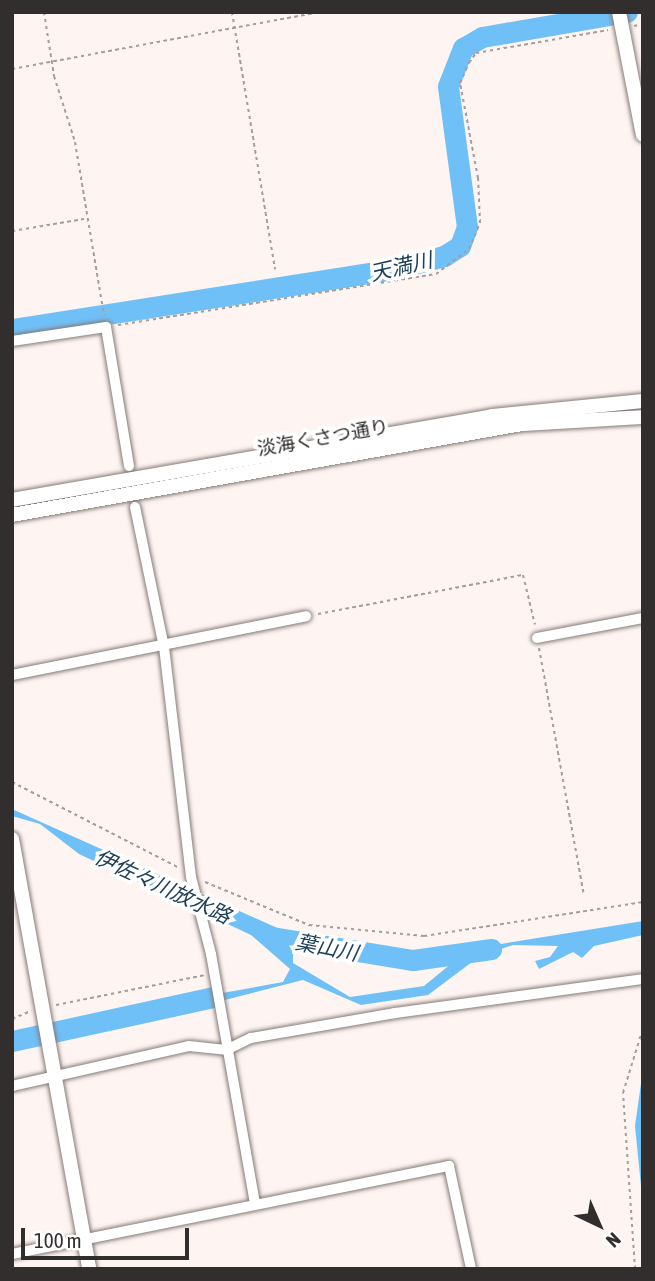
<!DOCTYPE html>
<meta charset="utf-8">
<style>
body{margin:0}
#map{position:relative;width:655px;height:1281px;overflow:hidden;background:#fef5f2;font-family:"Asap Condensed","Noto Sans JP",sans-serif}
div>[style]{position:absolute}
.water>*{inset:0;background:#70c0f8}
.river>*{height:21px;margin:-10.5px;padding:0 10.5px;transform-origin:10.5px;border-radius:10.5px;background:#70c0f8}
.path>*{height:2px;margin-top:-1px;transform-origin:0;background:repeating-linear-gradient(90deg,#a49d9b 0 3.5px,transparent 0 7px)}
.roads{filter:drop-shadow(0 0 2px #847a76) drop-shadow(0 0 2px #847a76)}
.minor>*{height:10px;margin:-5px;padding:0 5px;transform-origin:5px;border-radius:5px;background:#fff}
.tertiary>*{height:14px;margin:-7px;padding:0 7px;transform-origin:7px;border-radius:7px;background:#fff}
span{translate:-50% -50%;white-space:nowrap;text-align:center;line-height:1.15;-webkit-text-stroke:7px #fff;paint-order:stroke}
.street-label{font-size:19px;color:#322e2d}
.water-label{font-size:21px;color:#1d4057;font-style:italic}
.frame{position:absolute;inset:0;border:14px solid #322e2d;pointer-events:none}
.north{position:absolute;left:564px;top:1190px;width:70px;height:70px;-webkit-text-stroke:5px #fff;paint-order:stroke;rotate:136deg;font-size:19px;font-weight:700;line-height:28px;text-align:center;color:#322e2d}
.north::after{content:'';display:block;margin:auto;width:24px;height:32px;background:#322e2d;clip-path:polygon(50% 0,100% 100%,50% 72%,0 100%)}
.scale{position:absolute;left:21px;top:1228px;width:168px;height:32px;box-sizing:border-box;border:4px solid #322e2d;border-top:0;padding-left:9px;font-size:21px;line-height:24px;white-space:nowrap;color:#322e2d;-webkit-text-stroke:5px #fff;paint-order:stroke}
</style>
<div id="map">
<div class="water">
<i style="clip-path:polygon(12px 809px,293px 935px,293px 963px,350px 997px,424px 986px,469px 949px,643px 921px,643px 935px,594px 946px,582px 958px,573px 952px,539px 969px,535px 961px,550px 957px,558px 946px,513px 945px,480px 956px,428px 995px,361px 1005px,303px 980px,186px 1010px,206px 996px,283px 982px,290px 969px,251px 935px,79px 854px,40px 824px,12px 816px)"></i>
<i style="clip-path:polygon(643px 1069px,643px 1206px,635px 1126px)"></i>
</div>
<div class="river">
<i style="left:12px;top:329px;width:383px;rotate:-8.9deg"></i>
<i style="left:390px;top:270px;width:56px;rotate:-14.5deg"></i>
<i style="left:444px;top:256px;width:19px;rotate:-32deg"></i>
<i style="left:460px;top:246px;width:20px;rotate:-70deg"></i>
<i style="left:467px;top:227px;width:142px;rotate:-97.7deg"></i>
<i style="left:448px;top:86px;width:41px;rotate:-68.5deg"></i>
<i style="left:463px;top:48px;width:22px;rotate:-30deg"></i>
<i style="left:482px;top:37px;width:147px;rotate:-9.8deg"></i>
<i style="left:272px;top:937px;width:143px;rotate:9.3deg"></i>
<i style="left:413px;top:960px;width:79px;rotate:-8deg"></i>
<i style="left:12px;top:1041px;width:206px;rotate:-12.3deg"></i>
</div>
<div class="path">
<i style="left:44px;top:12px;width:65px;rotate:81.1deg"></i>
<i style="left:54px;top:76px;width:69px;rotate:72.3deg"></i>
<i style="left:75px;top:142px;width:176px;rotate:80.5deg"></i>
<i style="left:232px;top:12px;width:261px;rotate:80.5deg"></i>
<i style="left:634px;top:26px;width:9px;rotate:-13deg"></i>
<i style="left:12px;top:69px;width:312px;rotate:-10.5deg"></i>
<i style="left:12px;top:231px;width:73px;rotate:-9.5deg"></i>
<i style="left:118px;top:325px;width:322px;rotate:-9.1deg"></i>
<i style="left:436px;top:274px;width:41px;rotate:-37.1deg"></i>
<i style="left:469px;top:249px;width:28px;rotate:-67deg"></i>
<i style="left:480px;top:223px;width:45px;rotate:-92.5deg"></i>
<i style="left:478px;top:178px;width:97px;rotate:-100.7deg"></i>
<i style="left:460px;top:83px;width:22px;rotate:-66deg"></i>
<i style="left:469px;top:63px;width:12px;rotate:-55deg"></i>
<i style="left:476px;top:53px;width:134px;rotate:-9.9deg"></i>
<i style="left:318px;top:614px;width:209px;rotate:-10.8deg"></i>
<i style="left:523px;top:575px;width:51px;rotate:76.5deg"></i>
<i style="left:539px;top:648px;width:251px;rotate:79.7deg"></i>
<i style="left:12px;top:782px;width:188px;rotate:27.2deg"></i>
<i style="left:205px;top:882px;width:113px;rotate:22.5deg"></i>
<i style="left:309px;top:925px;width:116px;rotate:5.5deg"></i>
<i style="left:424px;top:936px;width:222px;rotate:-8.8deg"></i>
<i style="left:56px;top:1005px;width:152px;rotate:-11.4deg"></i>
<i style="left:12px;top:1019px;width:21px;rotate:-23deg"></i>
<i style="left:635px;top:1269px;width:176px;rotate:-93.9deg"></i>
<i style="left:623px;top:1093px;width:68px;rotate:-72.9deg"></i>
</div>
<div class="roads">
<div class="minor">
<i style="left:12px;top:341px;width:95px;rotate:-8.5deg"></i>
<i style="left:106px;top:327px;width:141px;rotate:80.6deg"></i>
<i style="left:135px;top:507px;width:143px;rotate:78.3deg"></i>
<i style="left:164px;top:647px;width:232px;rotate:83.3deg"></i>
<i style="left:191px;top:877px;width:80px;rotate:75.4deg"></i>
<i style="left:211px;top:954px;width:254px;rotate:80deg"></i>
<i style="left:537px;top:638px;width:108px;rotate:-10.7deg"></i>
<i style="left:12px;top:675px;width:300px;rotate:-11.3deg"></i>
<i style="left:226px;top:1050px;width:28px;rotate:-26deg"></i>
<i style="left:251px;top:1038px;width:146px;rotate:-9.8deg"></i>
<i style="left:395px;top:1013px;width:250px;rotate:-7.8deg"></i>
<i style="left:12px;top:1086px;width:181px;rotate:-12.7deg"></i>
<i style="left:189px;top:1046px;width:37px;rotate:6deg"></i>
<i style="left:12px;top:1254px;width:446px;rotate:-11.4deg"></i>
<i style="left:449px;top:1166px;width:105px;rotate:77.9deg"></i>
</div>
<div class="tertiary">
<i style="left:619px;top:12px;width:125px;rotate:79deg"></i>
<i style="left:12px;top:500px;width:487px;rotate:-9.9deg"></i>
<i style="left:492px;top:416px;width:152px;rotate:-5.7deg"></i>
<i style="left:12px;top:515px;width:518px;rotate:-10.12deg"></i>
<i style="left:522px;top:424px;width:121px;rotate:-3.3deg"></i>
<i style="left:12px;top:839px;width:437px;rotate:79.8deg"></i>
</div>
</div>
<div class="street-label">
<span style="left:323px;top:438px;rotate:-10deg">淡海くさつ通り</span>
</div>
<div class="water-label">
<span style="left:401px;top:266px;rotate:-13deg">天満川</span>
<span style="left:163px;top:886px;rotate:25deg">伊佐々川放水路</span>
<span style="left:327px;top:947px;rotate:11deg">葉山川</span>
</div>
<div class="frame"></div>
<div class="north">N</div>
<div class="scale">100 m</div>
</div>
